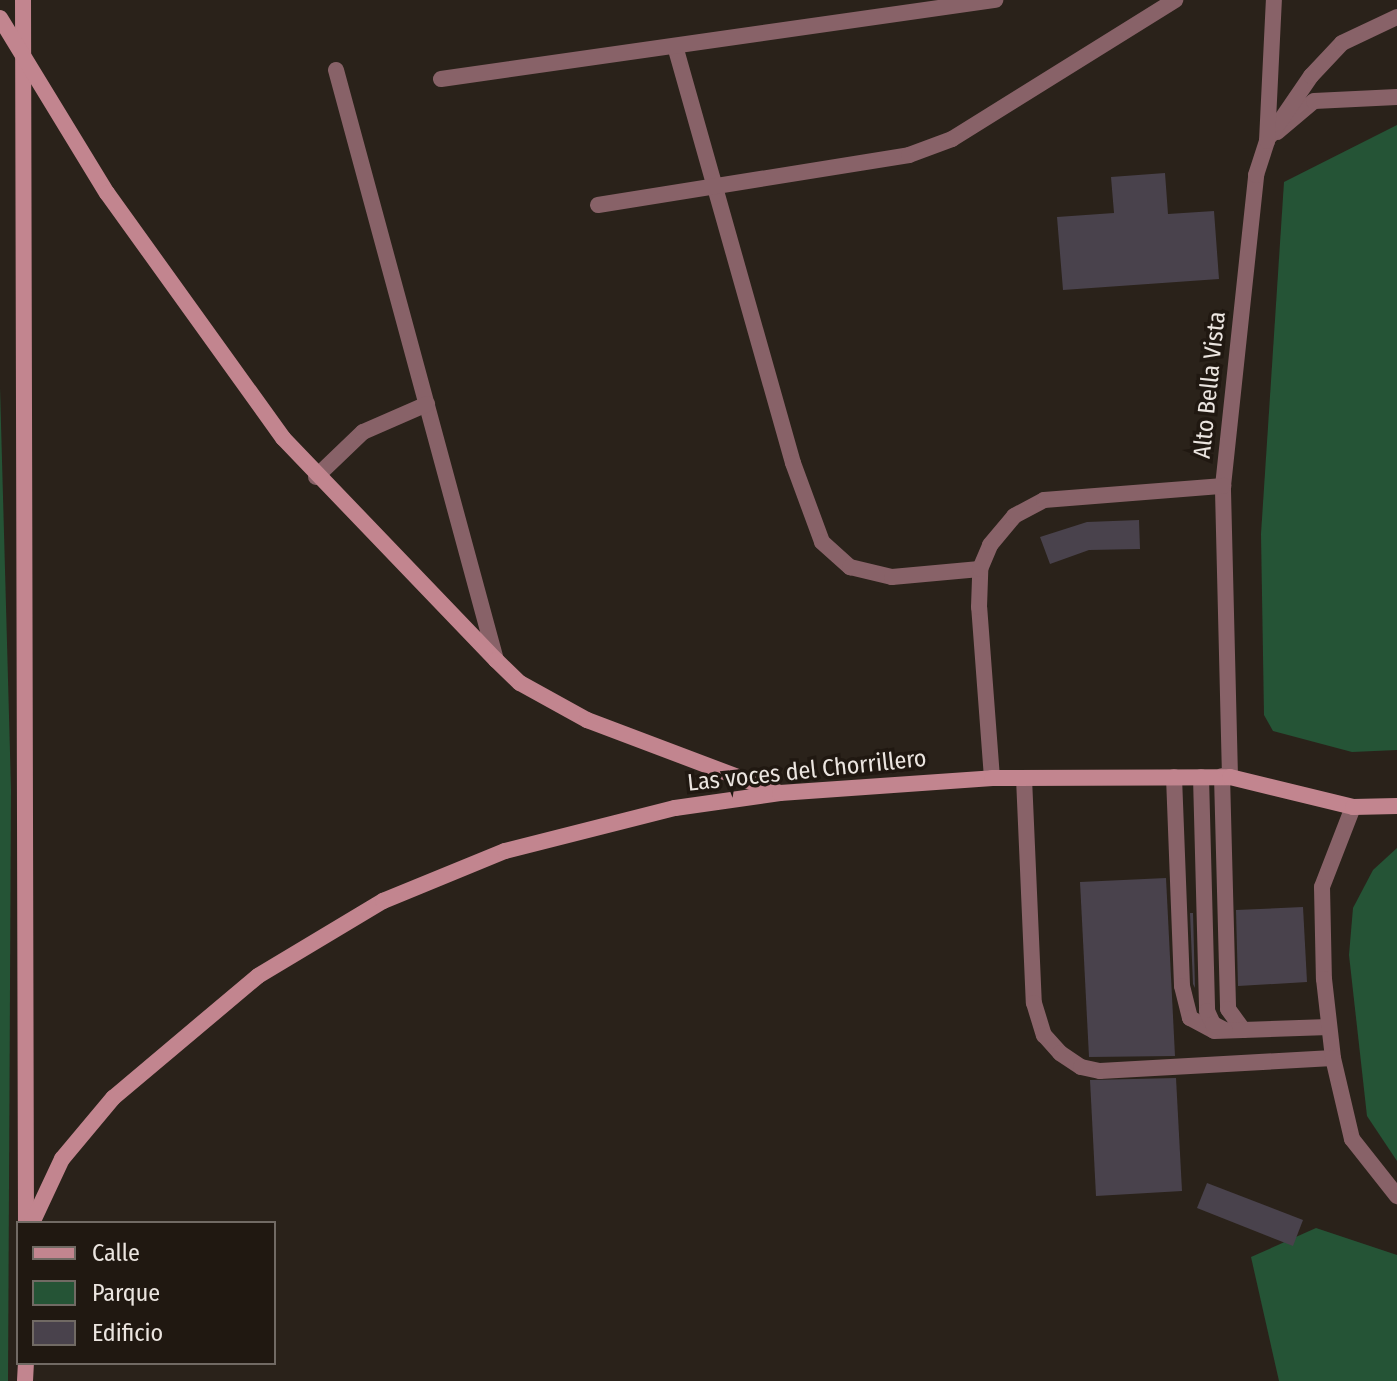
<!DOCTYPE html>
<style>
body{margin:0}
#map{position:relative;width:1397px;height:1381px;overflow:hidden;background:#2a221a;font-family:"Fira Sans Condensed",sans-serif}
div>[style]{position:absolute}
.green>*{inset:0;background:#255436}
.building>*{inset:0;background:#49424c}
.lane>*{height:16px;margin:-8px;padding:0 8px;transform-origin:8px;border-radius:8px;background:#886268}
.street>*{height:16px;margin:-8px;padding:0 8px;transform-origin:8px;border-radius:8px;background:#886268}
.secondary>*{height:16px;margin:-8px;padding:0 8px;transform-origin:8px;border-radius:8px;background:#c2858f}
span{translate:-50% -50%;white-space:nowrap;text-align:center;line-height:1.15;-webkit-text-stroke:7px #201811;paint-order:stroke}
.street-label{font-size:24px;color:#ebe5e0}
.legend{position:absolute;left:16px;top:1221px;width:260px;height:144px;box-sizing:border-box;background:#201811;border:2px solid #716a64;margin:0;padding:10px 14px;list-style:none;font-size:24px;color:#ebe5e0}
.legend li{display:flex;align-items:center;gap:16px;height:40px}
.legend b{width:40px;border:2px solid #716a64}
</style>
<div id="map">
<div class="green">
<i style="clip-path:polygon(1397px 125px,1397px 750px,1352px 752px,1273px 731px,1264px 715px,1261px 534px,1284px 182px)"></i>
<i style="clip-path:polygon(0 387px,11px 789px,8px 1381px,0 1381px)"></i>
<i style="clip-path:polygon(1397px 848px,1397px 1161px,1367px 1116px,1349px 955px,1353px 908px,1373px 870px)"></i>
<i style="clip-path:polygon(1316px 1228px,1397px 1255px,1397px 1381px,1279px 1381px,1251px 1257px)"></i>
</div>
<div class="building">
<i style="clip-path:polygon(1165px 173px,1168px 214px,1214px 211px,1219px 279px,1063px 290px,1057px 217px,1114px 213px,1111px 177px)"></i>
<i style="clip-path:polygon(1139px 520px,1140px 549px,1089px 550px,1050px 564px,1040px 537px,1087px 522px)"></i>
<i style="clip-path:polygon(1166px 878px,1175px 1056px,1089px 1057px,1080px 882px)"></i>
<i style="clip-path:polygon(1303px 907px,1307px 982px,1238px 986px,1236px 910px)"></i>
<i style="clip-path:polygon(1190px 913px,1193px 913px,1195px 988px,1193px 984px)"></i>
<i style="clip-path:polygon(1176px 1078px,1182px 1191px,1096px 1196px,1090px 1080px)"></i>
<i style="clip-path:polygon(1207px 1183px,1303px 1220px,1293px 1246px,1197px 1208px)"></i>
</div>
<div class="lane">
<i style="left:675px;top:46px;width:433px;rotate:74.2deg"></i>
<i style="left:793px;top:463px;width:84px;rotate:69.8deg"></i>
<i style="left:822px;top:542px;width:38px;rotate:42deg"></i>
<i style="left:850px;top:567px;width:43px;rotate:13.4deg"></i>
<i style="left:892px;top:577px;width:88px;rotate:-5.2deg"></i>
<i style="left:441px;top:79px;width:560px;rotate:-8.12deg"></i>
<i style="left:1277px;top:132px;width:48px;rotate:-40deg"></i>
<i style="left:1314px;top:101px;width:83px;rotate:-2.8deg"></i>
<i style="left:1270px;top:136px;width:73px;rotate:-55.7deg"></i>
<i style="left:1311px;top:76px;width:45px;rotate:-46.8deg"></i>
<i style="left:1342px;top:43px;width:61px;rotate:-25.3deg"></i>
<i style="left:598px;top:205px;width:315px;rotate:-9.1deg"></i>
<i style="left:909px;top:155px;width:46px;rotate:-20.4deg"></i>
<i style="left:952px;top:139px;width:263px;rotate:-31.9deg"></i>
<i style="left:1222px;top:776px;width:233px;rotate:88.5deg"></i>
<i style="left:1228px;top:1009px;width:26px;rotate:54deg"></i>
<i style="left:1174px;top:777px;width:209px;rotate:87.8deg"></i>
<i style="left:1182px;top:986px;width:33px;rotate:76deg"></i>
<i style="left:1190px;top:1018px;width:27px;rotate:28deg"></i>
<i style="left:1214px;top:1031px;width:115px;rotate:-2deg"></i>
<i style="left:1201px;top:777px;width:234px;rotate:88.5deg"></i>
<i style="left:1207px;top:1011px;width:14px;rotate:65deg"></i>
<i style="left:1213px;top:1024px;width:13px;rotate:27deg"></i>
<i style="left:1230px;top:777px;width:291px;rotate:-91.4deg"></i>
<i style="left:1223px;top:486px;width:313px;rotate:-83.9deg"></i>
<i style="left:1256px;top:175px;width:36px;rotate:-72deg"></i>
<i style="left:1267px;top:141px;width:141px;rotate:-87.2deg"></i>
<i style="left:992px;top:778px;width:171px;rotate:-94.3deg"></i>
<i style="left:979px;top:607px;width:38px;rotate:-88deg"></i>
<i style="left:980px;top:569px;width:26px;rotate:-67deg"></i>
<i style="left:990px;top:545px;width:38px;rotate:-50deg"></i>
<i style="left:1014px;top:516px;width:34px;rotate:-28deg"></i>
<i style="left:1044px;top:500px;width:180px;rotate:-4.5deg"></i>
<i style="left:1024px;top:778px;width:225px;rotate:87.5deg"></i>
<i style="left:1034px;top:1003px;width:34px;rotate:73deg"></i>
<i style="left:1044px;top:1035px;width:24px;rotate:48deg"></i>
<i style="left:1060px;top:1053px;width:25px;rotate:34deg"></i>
<i style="left:1081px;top:1067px;width:19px;rotate:12deg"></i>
<i style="left:1100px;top:1071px;width:233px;rotate:-3.2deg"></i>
<i style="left:1353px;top:807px;width:86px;rotate:111.2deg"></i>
<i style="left:1322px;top:887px;width:92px;rotate:88.8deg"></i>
<i style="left:1324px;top:979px;width:80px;rotate:83.5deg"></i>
<i style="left:1333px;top:1058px;width:83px;rotate:76.8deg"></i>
<i style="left:1352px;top:1139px;width:73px;rotate:51.7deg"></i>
</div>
<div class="street">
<i style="left:336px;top:70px;width:611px;rotate:74.83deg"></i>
<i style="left:316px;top:477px;width:65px;rotate:-43.8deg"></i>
<i style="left:363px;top:432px;width:70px;rotate:-23.6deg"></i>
</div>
<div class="secondary">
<i style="left:23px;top:0;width:1223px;rotate:89.86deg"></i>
<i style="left:0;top:18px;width:205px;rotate:58.6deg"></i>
<i style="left:107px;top:193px;width:302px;rotate:54.3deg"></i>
<i style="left:283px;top:438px;width:308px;rotate:46.2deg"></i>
<i style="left:496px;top:660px;width:33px;rotate:44deg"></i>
<i style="left:520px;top:683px;width:77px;rotate:28.9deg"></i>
<i style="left:587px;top:720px;width:204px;rotate:20.7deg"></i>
<i style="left:32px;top:1223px;width:71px;rotate:-64.9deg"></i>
<i style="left:62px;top:1159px;width:80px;rotate:-50.1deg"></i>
<i style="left:113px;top:1098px;width:189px;rotate:-40.1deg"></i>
<i style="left:258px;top:976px;width:146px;rotate:-31deg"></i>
<i style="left:383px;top:901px;width:132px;rotate:-22.3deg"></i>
<i style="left:505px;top:851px;width:175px;rotate:-14.2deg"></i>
<i style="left:675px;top:808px;width:106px;rotate:-8.1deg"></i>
<i style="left:780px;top:793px;width:213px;rotate:-4deg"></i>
<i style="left:992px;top:778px;width:238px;rotate:-0.2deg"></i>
<i style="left:1230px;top:777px;width:127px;rotate:13.7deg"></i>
<i style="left:1353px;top:807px;width:44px;rotate:-1.3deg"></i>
<i style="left:25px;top:1381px;width:18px;rotate:-87deg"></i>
</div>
<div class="street-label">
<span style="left:1210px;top:385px;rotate:-84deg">Alto Bella Vista</span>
<span style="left:807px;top:771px;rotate:-6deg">Las voces del Chorrillero</span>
</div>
<ul class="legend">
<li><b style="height:10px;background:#c2858f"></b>Calle</li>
<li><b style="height:22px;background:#255436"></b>Parque</li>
<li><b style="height:22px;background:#49424c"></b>Edificio</li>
</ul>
</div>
